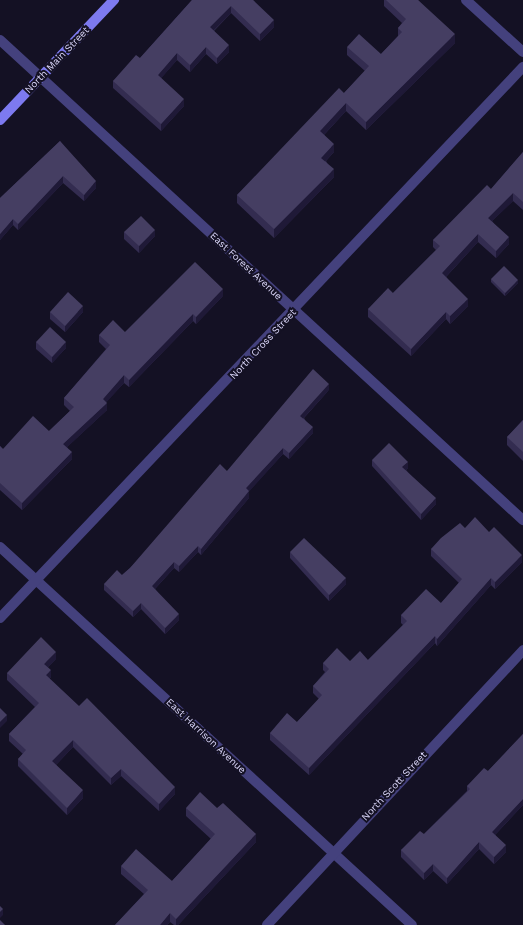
<!DOCTYPE html>
<style>
body{margin:0}
#map{position:relative;width:523px;height:925px;overflow:hidden;background:#141124;font-family:"Work Sans",sans-serif}
div>[style]{position:absolute}
.street>*{height:10px;margin:-5px;padding:0 5px;transform-origin:5px;border-radius:5px;background:#44417d}
.secondary>*{height:10px;margin:-5px;padding:0 5px;transform-origin:5px;border-radius:5px;background:#7d7af0}
.wall>*{inset:0;background:#332c50}
.shaded-wall>*{inset:0;background:#1f1937}
.building>*{inset:0;background:#453e62}
span{translate:-50% -50%;white-space:nowrap;text-align:center;line-height:1.15;-webkit-text-stroke:4px #141124;paint-order:stroke}
.street-label{font-size:10px;color:#dcd8fb}
</style>
<div id="map">
<div class="street">
<i style="left:466px;top:0;width:77px;rotate:42.4deg"></i>
<i style="left:0;top:40px;width:710px;rotate:42.55deg"></i>
<i style="left:0;top:547px;width:559px;rotate:42.54deg"></i>
<i style="left:0;top:618px;width:760px;rotate:-46.49deg"></i>
<i style="left:267px;top:925px;width:376px;rotate:-47deg"></i>
</div>
<div class="secondary">
<i style="left:0;top:120px;width:166px;rotate:-46.5deg"></i>
</div>
<div class="wall">
<i style="clip-path:polygon(192px 0,253px 0,274px 27px,260px 41px,231px 13px,214px 31px,229px 52px,217px 64px,206px 54px,190px 72px,177px 60px,161px 78px,184px 106px,161px 131px,113px 88px,113px 81px,140px 58px)"></i>
<i style="clip-path:polygon(384px 0,418px 0,455px 43px,366px 130px,346px 111px,324px 135px,334px 152px,326px 161px,334px 177px,274px 238px,237px 203px,237px 195px,344px 93px,365px 71px,347px 55px,347px 47px,381px 54px,398px 36px,398px 28px,402px 23px,384px 6px)"></i>
<i style="clip-path:polygon(60px 141px,96px 188px,84px 201px,63px 183px,18px 230px,13px 225px,0 240px,0 198px)"></i>
<i style="clip-path:polygon(523px 152px,523px 210px,513px 201px,492px 221px,509px 244px,496px 258px,478px 242px,446px 277px,468px 306px,450px 324px,446px 319px,411px 356px,368px 317px,368px 309px,393px 293px,436px 250px,433px 247px,433px 240px,491px 189px)"></i>
<i style="clip-path:polygon(124px 232px,155px 236px,139px 253px,124px 239px)"></i>
<i style="clip-path:polygon(491px 279px,518px 283px,505px 296px,491px 282px)"></i>
<i style="clip-path:polygon(223px 296px,196px 324px,193px 321px,129px 387px,124px 383px,106px 402px,107px 410px,67px 447px,72px 459px,22px 510px,0 490px,0 446px,3px 449px,49px 431px,70px 411px,64px 405px,64px 398px,106px 349px,99px 342px,99px 335px,125px 332px)"></i>
<i style="clip-path:polygon(50px 312px,83px 312px,65px 332px,50px 319px)"></i>
<i style="clip-path:polygon(36px 342px,66px 348px,52px 363px,36px 349px)"></i>
<i style="clip-path:polygon(329px 390px,304px 418px,313px 433px,289px 459px,283px 454px,249px 491px,249px 498px,201px 555px,198px 552px,179px 572px,174px 568px,155px 589px,179px 620px,165px 634px,141px 609px,133px 617px,104px 590px,104px 584px,122px 575px,130px 568px,227px 471px)"></i>
<i style="clip-path:polygon(523px 420px,523px 461px,507px 445px,507px 437px)"></i>
<i style="clip-path:polygon(372px 460px,408px 468px,406px 470px,436px 504px,421px 520px,372px 466px)"></i>
<i style="clip-path:polygon(465px 528px,522px 562px,495px 589px,491px 585px,437px 646px,435px 643px,309px 775px,270px 740px,270px 733px,297px 722px,319px 699px,313px 693px,313px 686px,325px 672px,323px 670px,323px 663px,350px 661px,368px 660px,403px 625px,401px 623px,401px 615px,441px 603px,459px 583px,431px 556px,431px 549px)"></i>
<i style="clip-path:polygon(290px 552px,346px 584px,329px 601px,290px 558px)"></i>
<i style="clip-path:polygon(56px 659px,48px 667px,51px 677px,49px 679px,175px 794px,159px 811px,121px 776px,111px 785px,73px 747px,56px 765px,83px 798px,67px 815px,18px 766px,18px 759px,23px 754px,9px 741px,9px 734px,35px 707px,7px 680px,7px 673px)"></i>
<i style="clip-path:polygon(523px 734px,523px 805px,495px 835px,506px 852px,494px 864px,479px 849px,447px 884px,433px 871px,424px 880px,401px 857px,401px 850px,424px 834px,467px 791px,467px 786px,488px 771px)"></i>
<i style="clip-path:polygon(186px 808px,217px 808px,256px 842px,178px 925px,174px 925px,170px 922px,167px 925px,115px 925px,144px 894px,121px 874px,121px 866px,172px 881px,211px 839px,186px 816px)"></i>
</div>
<div class="shaded-wall">
<i style="clip-path:polygon(231px 6px,231px 13px,210px 34px,210px 27px)"></i>
<i style="clip-path:polygon(274px 20px,274px 27px,260px 41px,260px 34px)"></i>
<i style="clip-path:polygon(455px 34px,455px 43px,366px 130px,366px 122px)"></i>
<i style="clip-path:polygon(229px 45px,229px 52px,217px 64px,217px 58px)"></i>
<i style="clip-path:polygon(206px 47px,206px 54px,190px 72px,190px 65px)"></i>
<i style="clip-path:polygon(177px 53px,177px 60px,158px 82px,158px 75px)"></i>
<i style="clip-path:polygon(184px 99px,184px 106px,161px 131px,161px 124px)"></i>
<i style="clip-path:polygon(346px 103px,346px 111px,320px 139px,320px 131px)"></i>
<i style="clip-path:polygon(334px 144px,334px 152px,321px 166px,321px 158px)"></i>
<i style="clip-path:polygon(334px 169px,334px 177px,274px 238px,274px 229px)"></i>
<i style="clip-path:polygon(63px 176px,63px 183px,18px 230px,18px 224px)"></i>
<i style="clip-path:polygon(96px 181px,96px 188px,84px 201px,84px 195px)"></i>
<i style="clip-path:polygon(513px 193px,513px 201px,488px 225px,488px 218px)"></i>
<i style="clip-path:polygon(13px 219px,13px 225px,0 240px,0 234px)"></i>
<i style="clip-path:polygon(155px 230px,155px 236px,139px 253px,139px 246px)"></i>
<i style="clip-path:polygon(478px 234px,478px 242px,442px 281px,442px 273px)"></i>
<i style="clip-path:polygon(509px 237px,509px 244px,496px 258px,496px 251px)"></i>
<i style="clip-path:polygon(518px 280px,518px 283px,505px 296px,505px 293px)"></i>
<i style="clip-path:polygon(223px 289px,223px 296px,196px 324px,196px 317px)"></i>
<i style="clip-path:polygon(468px 299px,468px 306px,450px 324px,450px 316px)"></i>
<i style="clip-path:polygon(83px 306px,83px 312px,65px 332px,65px 326px)"></i>
<i style="clip-path:polygon(446px 312px,446px 319px,411px 356px,411px 349px)"></i>
<i style="clip-path:polygon(193px 314px,193px 321px,129px 387px,129px 380px)"></i>
<i style="clip-path:polygon(66px 342px,66px 348px,52px 363px,52px 357px)"></i>
<i style="clip-path:polygon(124px 375px,124px 383px,103px 406px,103px 399px)"></i>
<i style="clip-path:polygon(329px 384px,329px 390px,300px 422px,300px 416px)"></i>
<i style="clip-path:polygon(107px 403px,107px 410px,63px 451px,63px 444px)"></i>
<i style="clip-path:polygon(313px 427px,313px 433px,289px 459px,289px 453px)"></i>
<i style="clip-path:polygon(283px 448px,283px 454px,246px 495px,246px 488px)"></i>
<i style="clip-path:polygon(72px 452px,72px 459px,22px 510px,22px 503px)"></i>
<i style="clip-path:polygon(408px 462px,408px 468px,402px 473px,402px 467px)"></i>
<i style="clip-path:polygon(249px 491px,249px 498px,201px 555px,201px 549px)"></i>
<i style="clip-path:polygon(436px 498px,436px 504px,421px 520px,421px 514px)"></i>
<i style="clip-path:polygon(198px 546px,198px 552px,179px 572px,179px 566px)"></i>
<i style="clip-path:polygon(522px 555px,522px 562px,495px 589px,495px 582px)"></i>
<i style="clip-path:polygon(174px 562px,174px 568px,152px 592px,152px 586px)"></i>
<i style="clip-path:polygon(346px 578px,346px 584px,329px 601px,329px 595px)"></i>
<i style="clip-path:polygon(491px 578px,491px 585px,437px 646px,437px 639px)"></i>
<i style="clip-path:polygon(141px 603px,141px 609px,133px 617px,133px 611px)"></i>
<i style="clip-path:polygon(179px 614px,179px 620px,165px 634px,165px 628px)"></i>
<i style="clip-path:polygon(435px 636px,435px 643px,309px 775px,309px 768px)"></i>
<i style="clip-path:polygon(56px 652px,56px 659px,44px 671px,44px 664px)"></i>
<i style="clip-path:polygon(51px 670px,51px 677px,46px 682px,46px 675px)"></i>
<i style="clip-path:polygon(7px 715px,7px 721px,0 728px,0 722px)"></i>
<i style="clip-path:polygon(73px 740px,73px 747px,52px 769px,52px 761px)"></i>
<i style="clip-path:polygon(121px 769px,121px 776px,111px 785px,111px 778px)"></i>
<i style="clip-path:polygon(175px 787px,175px 794px,159px 811px,159px 804px)"></i>
<i style="clip-path:polygon(83px 790px,83px 798px,67px 815px,67px 808px)"></i>
<i style="clip-path:polygon(523px 799px,523px 805px,492px 838px,492px 832px)"></i>
<i style="clip-path:polygon(256px 834px,256px 842px,178px 925px,176px 925px,176px 919px)"></i>
<i style="clip-path:polygon(479px 842px,479px 849px,447px 884px,447px 878px)"></i>
<i style="clip-path:polygon(506px 845px,506px 852px,494px 864px,494px 857px)"></i>
<i style="clip-path:polygon(433px 864px,433px 871px,424px 880px,424px 873px)"></i>
<i style="clip-path:polygon(3px 909px,3px 915px,0 918px,0 912px)"></i>
<i style="clip-path:polygon(170px 913px,170px 922px,167px 925px,160px 925px)"></i>
</div>
<div class="building">
<i style="clip-path:polygon(192px 0,253px 0,274px 20px,260px 34px,231px 6px,210px 27px,229px 45px,217px 58px,206px 47px,190px 65px,177px 53px,158px 75px,184px 99px,161px 124px,113px 81px,136px 55px,140px 58px)"></i>
<i style="clip-path:polygon(386px 0,418px 0,455px 34px,366px 122px,346px 103px,320px 131px,334px 144px,321px 158px,334px 169px,274px 229px,237px 195px,339px 88px,344px 93px,369px 66px,347px 47px,359px 34px,381px 54px,402px 32px,398px 28px,406px 19px)"></i>
<i style="clip-path:polygon(60px 141px,96px 181px,84px 195px,63px 176px,18px 224px,13px 219px,0 234px,0 198px)"></i>
<i style="clip-path:polygon(523px 152px,523px 202px,513px 193px,488px 218px,509px 237px,496px 251px,478px 234px,442px 273px,468px 299px,450px 316px,446px 312px,411px 349px,368px 309px,388px 288px,393px 293px,440px 246px,433px 240px,487px 185px,491px 189px)"></i>
<i style="clip-path:polygon(141px 216px,155px 230px,139px 246px,124px 232px)"></i>
<i style="clip-path:polygon(195px 262px,223px 289px,196px 317px,193px 314px,129px 380px,124px 375px,103px 399px,107px 403px,63px 444px,72px 452px,22px 503px,0 483px,0 446px,3px 449px,33px 416px,49px 431px,74px 407px,64px 398px,110px 345px,99px 335px,113px 320px,125px 332px)"></i>
<i style="clip-path:polygon(504px 266px,518px 280px,505px 293px,491px 279px)"></i>
<i style="clip-path:polygon(68px 292px,83px 306px,65px 326px,50px 312px)"></i>
<i style="clip-path:polygon(50px 327px,66px 342px,52px 357px,36px 342px)"></i>
<i style="clip-path:polygon(313px 369px,329px 384px,300px 416px,313px 427px,289px 453px,283px 448px,246px 488px,249px 491px,201px 549px,198px 546px,179px 566px,174px 562px,152px 586px,179px 614px,165px 628px,141px 603px,133px 611px,104px 584px,117px 570px,122px 575px,130px 568px,220px 464px,227px 471px)"></i>
<i style="clip-path:polygon(523px 420px,523px 452px,507px 437px)"></i>
<i style="clip-path:polygon(389px 443px,408px 462px,402px 467px,436px 498px,421px 514px,372px 460px)"></i>
<i style="clip-path:polygon(475px 517px,489px 532px,494px 527px,522px 555px,495px 582px,491px 578px,437px 639px,435px 636px,309px 768px,270px 733px,287px 713px,297px 722px,322px 695px,313px 686px,329px 669px,323px 663px,337px 648px,350px 661px,360px 651px,368px 660px,407px 621px,401px 615px,426px 589px,441px 603px,462px 579px,431px 549px,441px 538px,460px 523px,465px 528px)"></i>
<i style="clip-path:polygon(304px 538px,346px 578px,329px 595px,290px 552px)"></i>
<i style="clip-path:polygon(41px 637px,56px 652px,44px 664px,51px 670px,46px 675px,79px 706px,87px 698px,175px 787px,159px 804px,121px 769px,111px 778px,73px 740px,52px 761px,83px 790px,67px 808px,18px 759px,26px 750px,9px 734px,39px 703px,7px 673px)"></i>
<i style="clip-path:polygon(0 708px,7px 715px,0 722px)"></i>
<i style="clip-path:polygon(523px 734px,523px 799px,492px 832px,506px 845px,494px 857px,479px 842px,447px 878px,433px 864px,424px 873px,401px 850px,420px 831px,424px 834px,470px 789px,467px 786px,484px 768px,488px 771px)"></i>
<i style="clip-path:polygon(200px 792px,217px 808px,223px 803px,256px 834px,176px 919px,170px 913px,160px 925px,115px 925px,148px 890px,121px 866px,136px 849px,172px 881px,215px 834px,186px 808px)"></i>
<i style="clip-path:polygon(0 906px,3px 909px,0 912px)"></i>
<i style="clip-path:polygon(0 920px,5px 925px,0 925px)"></i>
</div>
<div class="street-label">
<span style="left:57px;top:60px;rotate:-46deg">North Main Street</span>
<span style="left:246px;top:266px;rotate:43deg">East Forest Avenue</span>
<span style="left:263px;top:344px;rotate:-47deg">North Cross Street</span>
<span style="left:206px;top:736px;rotate:43deg">East Harrison Avenue</span>
<span style="left:394px;top:786px;rotate:-47deg">North Scott Street</span>
</div>
</div>
